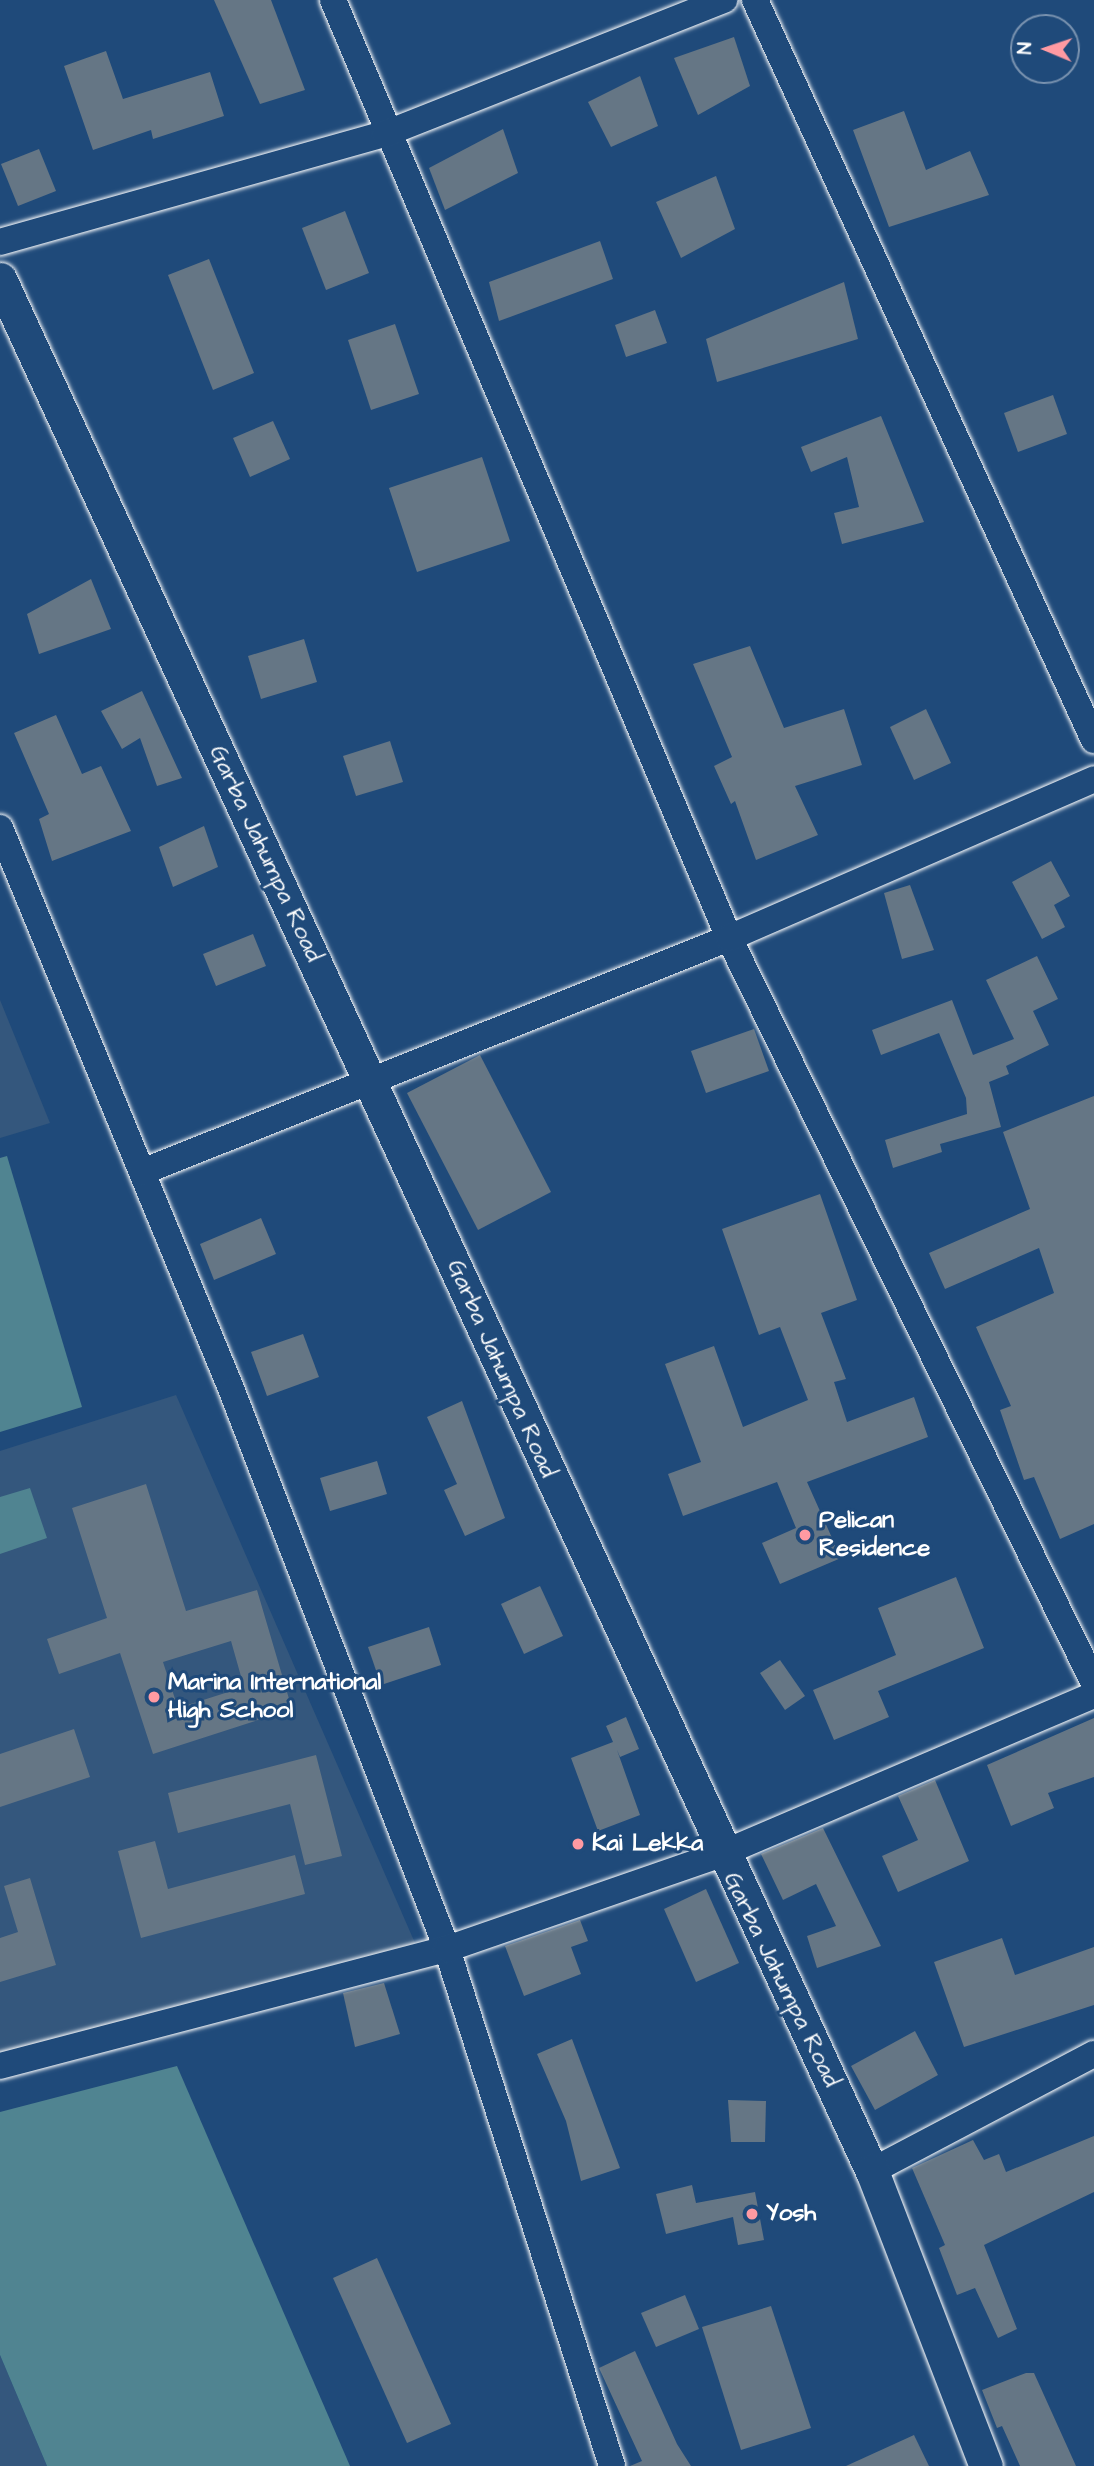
<!DOCTYPE html>
<style>
body{margin:0}
#map{position:relative;width:1094px;height:2466px;overflow:hidden;background:#1f4a7a;font-family:"Architects Daughter",sans-serif}
div>[style]{position:absolute}
.built>*{inset:0;background:#34577d}
.green>*{inset:0;background:#508491}
.building>*{inset:0;background:#657685}
.roads{filter:drop-shadow(0 0 2px #fff) drop-shadow(0 0 2px #fff)}
.minor>*{height:26px;margin:-13px;padding:0 13px;transform-origin:13px;border-radius:13px;background:#1f4a7a}
.tertiary>*{height:33px;margin:-16.5px;padding:0 16.5px;transform-origin:16.5px;border-radius:16.5px;background:#1f4a7a}
.dots>*{width:19px;height:19px;translate:-50% -50%;box-sizing:border-box;border:4px solid #1f4a7a;border-radius:50%}
span{translate:-50% -50%;white-space:nowrap;text-align:center;line-height:1.15;-webkit-text-stroke:6px #1f4a7a;paint-order:stroke}
.street-label{font-size:24px;color:#fff}
.poi-label{font-size:24px;color:#fff;font-weight:700}
.left{translate:0 -50%;text-align:left}
.north{position:absolute;left:1010px;top:14px;width:70px;height:70px;box-sizing:border-box;background:#1f4a7a;border:2px solid #7992af;border-radius:50%;rotate:272deg;font-size:19px;font-weight:700;line-height:28px;text-align:center;color:#fff}
.north::after{content:'';display:block;margin:auto;width:24px;height:32px;background:#ff9aa2;clip-path:polygon(50% 0,100% 100%,50% 72%,0 100%)}
</style>
<div id="map">
<div class="built">
<i style="clip-path:polygon(0 1000px,50px 1123px,0 1138px)"></i>
<i style="clip-path:polygon(176px 1395px,415px 1943px,0 2054px,0 1451px)"></i>
<i style="clip-path:polygon(0 2355px,47px 2466px,0 2466px)"></i>
</div>
<div class="green">
<i style="clip-path:polygon(7px 1156px,82px 1407px,0 1432px,0 1158px)"></i>
<i style="clip-path:polygon(30px 1488px,47px 1538px,0 1554px,0 1497px)"></i>
<i style="clip-path:polygon(177px 2066px,350px 2466px,47px 2466px,0 2355px,0 2112px)"></i>
</div>
<div class="building">
<i style="clip-path:polygon(214px 0,271px 0,305px 90px,260px 104px)"></i>
<i style="clip-path:polygon(734px 37px,750px 86px,698px 115px,674px 58px)"></i>
<i style="clip-path:polygon(106px 51px,123px 99px,210px 72px,224px 116px,153px 139px,151px 130px,93px 150px,64px 66px)"></i>
<i style="clip-path:polygon(640px 76px,658px 126px,611px 147px,588px 102px)"></i>
<i style="clip-path:polygon(904px 111px,926px 170px,970px 151px,989px 195px,889px 227px,853px 130px)"></i>
<i style="clip-path:polygon(503px 129px,518px 173px,445px 210px,429px 168px)"></i>
<i style="clip-path:polygon(39px 149px,56px 191px,18px 206px,1px 164px)"></i>
<i style="clip-path:polygon(716px 176px,735px 229px,681px 258px,656px 202px)"></i>
<i style="clip-path:polygon(345px 211px,369px 273px,326px 290px,302px 228px)"></i>
<i style="clip-path:polygon(600px 241px,613px 279px,499px 321px,489px 282px)"></i>
<i style="clip-path:polygon(209px 259px,254px 373px,213px 390px,168px 275px)"></i>
<i style="clip-path:polygon(844px 282px,858px 339px,717px 382px,706px 339px)"></i>
<i style="clip-path:polygon(655px 310px,667px 343px,626px 357px,615px 325px)"></i>
<i style="clip-path:polygon(395px 324px,419px 394px,371px 410px,348px 340px)"></i>
<i style="clip-path:polygon(1053px 395px,1067px 434px,1018px 452px,1004px 413px)"></i>
<i style="clip-path:polygon(881px 416px,924px 522px,842px 544px,834px 513px,859px 507px,847px 457px,811px 472px,801px 447px)"></i>
<i style="clip-path:polygon(273px 421px,290px 459px,250px 477px,233px 438px)"></i>
<i style="clip-path:polygon(482px 457px,510px 541px,417px 572px,389px 488px)"></i>
<i style="clip-path:polygon(91px 579px,111px 629px,39px 654px,27px 614px)"></i>
<i style="clip-path:polygon(304px 639px,317px 682px,261px 699px,248px 656px)"></i>
<i style="clip-path:polygon(750px 646px,784px 728px,844px 709px,862px 765px,795px 786px,818px 835px,756px 860px,735px 801px,731px 804px,714px 766px,732px 757px,693px 664px)"></i>
<i style="clip-path:polygon(142px 691px,182px 778px,157px 786px,140px 738px,122px 749px,101px 711px)"></i>
<i style="clip-path:polygon(926px 709px,951px 763px,914px 780px,890px 727px)"></i>
<i style="clip-path:polygon(56px 715px,82px 774px,101px 766px,131px 831px,52px 861px,39px 819px,49px 814px,14px 733px)"></i>
<i style="clip-path:polygon(390px 741px,403px 782px,356px 796px,343px 756px)"></i>
<i style="clip-path:polygon(204px 826px,218px 867px,173px 887px,159px 847px)"></i>
<i style="clip-path:polygon(1051px 861px,1070px 896px,1054px 905px,1065px 927px,1042px 939px,1012px 882px)"></i>
<i style="clip-path:polygon(910px 885px,934px 950px,902px 959px,884px 893px)"></i>
<i style="clip-path:polygon(253px 934px,266px 966px,216px 986px,203px 954px)"></i>
<i style="clip-path:polygon(1037px 956px,1058px 999px,1033px 1011px,1049px 1045px,1006px 1066px,1009px 1074px,989px 1082px,1001px 1127px,940px 1144px,942px 1152px,893px 1168px,885px 1140px,967px 1114px,966px 1098px,939px 1033px,881px 1055px,872px 1030px,952px 1000px,973px 1055px,1014px 1039px,986px 980px)"></i>
<i style="clip-path:polygon(754px 1029px,769px 1071px,706px 1093px,691px 1051px)"></i>
<i style="clip-path:polygon(480px 1055px,551px 1192px,478px 1230px,407px 1093px)"></i>
<i style="clip-path:polygon(1094px 1096px,1094px 1524px,1060px 1539px,1034px 1477px,1024px 1480px,1000px 1410px,1011px 1406px,976px 1327px,1054px 1293px,1039px 1248px,945px 1289px,929px 1253px,1030px 1209px,1003px 1132px)"></i>
<i style="clip-path:polygon(820px 1194px,857px 1300px,821px 1313px,846px 1379px,834px 1382px,847px 1422px,914px 1397px,928px 1437px,807px 1482px,841px 1558px,780px 1584px,762px 1543px,796px 1528px,777px 1482px,683px 1516px,668px 1474px,701px 1462px,665px 1364px,714px 1346px,743px 1427px,808px 1400px,780px 1327px,759px 1335px,722px 1229px)"></i>
<i style="clip-path:polygon(261px 1218px,276px 1254px,214px 1280px,200px 1244px)"></i>
<i style="clip-path:polygon(303px 1334px,319px 1377px,267px 1396px,251px 1352px)"></i>
<i style="clip-path:polygon(462px 1401px,505px 1518px,465px 1536px,444px 1490px,457px 1484px,427px 1417px)"></i>
<i style="clip-path:polygon(377px 1461px,387px 1494px,330px 1511px,320px 1478px)"></i>
<i style="clip-path:polygon(evenodd,146px 1484px,186px 1611px,257px 1590px,292px 1709px,153px 1754px,120px 1653px,59px 1674px,47px 1639px,107px 1618px,72px 1508px,146px 1484px,231px 1641px,244px 1687px,178px 1708px,163px 1662px,231px 1641px)"></i>
<i style="clip-path:polygon(956px 1577px,984px 1648px,878px 1691px,889px 1717px,834px 1740px,813px 1690px,896px 1655px,878px 1608px)"></i>
<i style="clip-path:polygon(540px 1586px,563px 1636px,524px 1654px,501px 1604px)"></i>
<i style="clip-path:polygon(429px 1627px,441px 1665px,381px 1685px,368px 1647px)"></i>
<i style="clip-path:polygon(780px 1660px,805px 1696px,785px 1710px,760px 1673px)"></i>
<i style="clip-path:polygon(626px 1717px,639px 1749px,620px 1757px,617px 1750px,640px 1815px,598px 1831px,571px 1758px,613px 1742px,606px 1726px)"></i>
<i style="clip-path:polygon(1094px 1718px,1094px 1777px,1048px 1793px,1054px 1808px,1011px 1826px,987px 1765px)"></i>
<i style="clip-path:polygon(74px 1729px,90px 1777px,0 1807px,0 1754px)"></i>
<i style="clip-path:polygon(316px 1755px,342px 1856px,305px 1865px,290px 1804px,178px 1833px,168px 1793px)"></i>
<i style="clip-path:polygon(935px 1780px,969px 1861px,898px 1892px,882px 1856px,918px 1840px,898px 1796px)"></i>
<i style="clip-path:polygon(823px 1828px,881px 1946px,817px 1968px,807px 1936px,836px 1926px,816px 1884px,783px 1900px,761px 1854px)"></i>
<i style="clip-path:polygon(155px 1841px,168px 1889px,295px 1855px,305px 1894px,141px 1938px,118px 1851px)"></i>
<i style="clip-path:polygon(30px 1878px,56px 1965px,0 1982px,0 1938px,18px 1932px,4px 1886px)"></i>
<i style="clip-path:polygon(706px 1889px,739px 1963px,696px 1982px,664px 1909px)"></i>
<i style="clip-path:polygon(580px 1920px,588px 1941px,571px 1947px,581px 1974px,524px 1996px,505px 1946px)"></i>
<i style="clip-path:polygon(1002px 1938px,1015px 1975px,1094px 1947px,1094px 2005px,964px 2047px,934px 1962px)"></i>
<i style="clip-path:polygon(384px 1983px,400px 2034px,355px 2047px,343px 1993px)"></i>
<i style="clip-path:polygon(915px 2031px,938px 2075px,875px 2110px,851px 2066px)"></i>
<i style="clip-path:polygon(572px 2039px,620px 2168px,581px 2181px,566px 2121px,537px 2054px)"></i>
<i style="clip-path:polygon(728px 2100px,766px 2101px,765px 2142px,731px 2142px)"></i>
<i style="clip-path:polygon(1094px 2136px,1094px 2192px,984px 2245px,1017px 2329px,998px 2338px,975px 2288px,957px 2295px,939px 2248px,945px 2245px,912px 2168px,973px 2140px,984px 2160px,999px 2154px,1006px 2172px)"></i>
<i style="clip-path:polygon(692px 2185px,696px 2203px,755px 2192px,764px 2240px,738px 2245px,733px 2217px,666px 2234px,656px 2194px)"></i>
<i style="clip-path:polygon(377px 2258px,451px 2424px,407px 2443px,333px 2278px)"></i>
<i style="clip-path:polygon(685px 2295px,699px 2329px,656px 2347px,641px 2313px)"></i>
<i style="clip-path:polygon(771px 2306px,811px 2428px,741px 2450px,702px 2327px)"></i>
<i style="clip-path:polygon(635px 2351px,677px 2444px,691px 2466px,630px 2466px,642px 2461px,599px 2368px)"></i>
<i style="clip-path:polygon(1026px 2373px,1034px 2373px,1076px 2466px,1020px 2466px,1002px 2426px,997px 2428px,982px 2390px)"></i>
<i style="clip-path:polygon(914px 2435px,929px 2466px,846px 2466px)"></i>
</div>
<div class="roads">
<div class="minor">
<i style="left:333px;top:0;width:1018px;rotate:67.11deg"></i>
<i style="left:729px;top:938px;width:830px;rotate:63.9deg"></i>
<i style="left:755px;top:0;width:814px;rotate:65.39deg"></i>
<i style="left:0;top:242px;width:400px;rotate:-15.7deg"></i>
<i style="left:385px;top:134px;width:365px;rotate:-21.6deg"></i>
<i style="left:0;top:828px;width:609px;rotate:67.6deg"></i>
<i style="left:232px;top:1391px;width:598px;rotate:68.93deg"></i>
<i style="left:447px;top:1949px;width:543px;rotate:72.3deg"></i>
<i style="left:142px;top:1172px;width:632px;rotate:-21.73deg"></i>
<i style="left:729px;top:938px;width:398px;rotate:-23.5deg"></i>
<i style="left:0;top:2066px;width:462px;rotate:-14.7deg"></i>
<i style="left:447px;top:1949px;width:290px;rotate:-19.1deg"></i>
<i style="left:721px;top:1854px;width:405px;rotate:-23.1deg"></i>
<i style="left:872px;top:2171px;width:251px;rotate:-27.8deg"></i>
</div>
<div class="tertiary">
<i style="left:0;top:279px;width:2083px;rotate:65.26deg"></i>
<i style="left:872px;top:2171px;width:316px;rotate:68.9deg"></i>
</div>
</div>
<div class="dots">
<i style="left:805px;top:1535px;background:#ff9aa2"></i>
<i style="left:154px;top:1697px;background:#ff9aa2"></i>
<i style="left:578px;top:1844px;background:#ff9aa2"></i>
<i style="left:752px;top:2214px;background:#ff9aa2"></i>
</div>
<div class="street-label">
<span style="left:265px;top:854px;rotate:65deg">Garba Jahumpa Road</span>
<span style="left:501px;top:1369px;rotate:66deg">Garba Jahumpa Road</span>
<span style="left:781px;top:1980px;rotate:64deg">Garba Jahumpa Road</span>
</div>
<div class="poi-label">
<span class="left" style="left:819px;top:1535px">Pelican<br>Residence</span>
<span class="left" style="left:168px;top:1697px">Marina International<br>High School</span>
<span class="left" style="left:592px;top:1844px">Kai Lekka</span>
<span class="left" style="left:766px;top:2214px">Yosh</span>
</div>
<div class="north">N</div>
</div>
